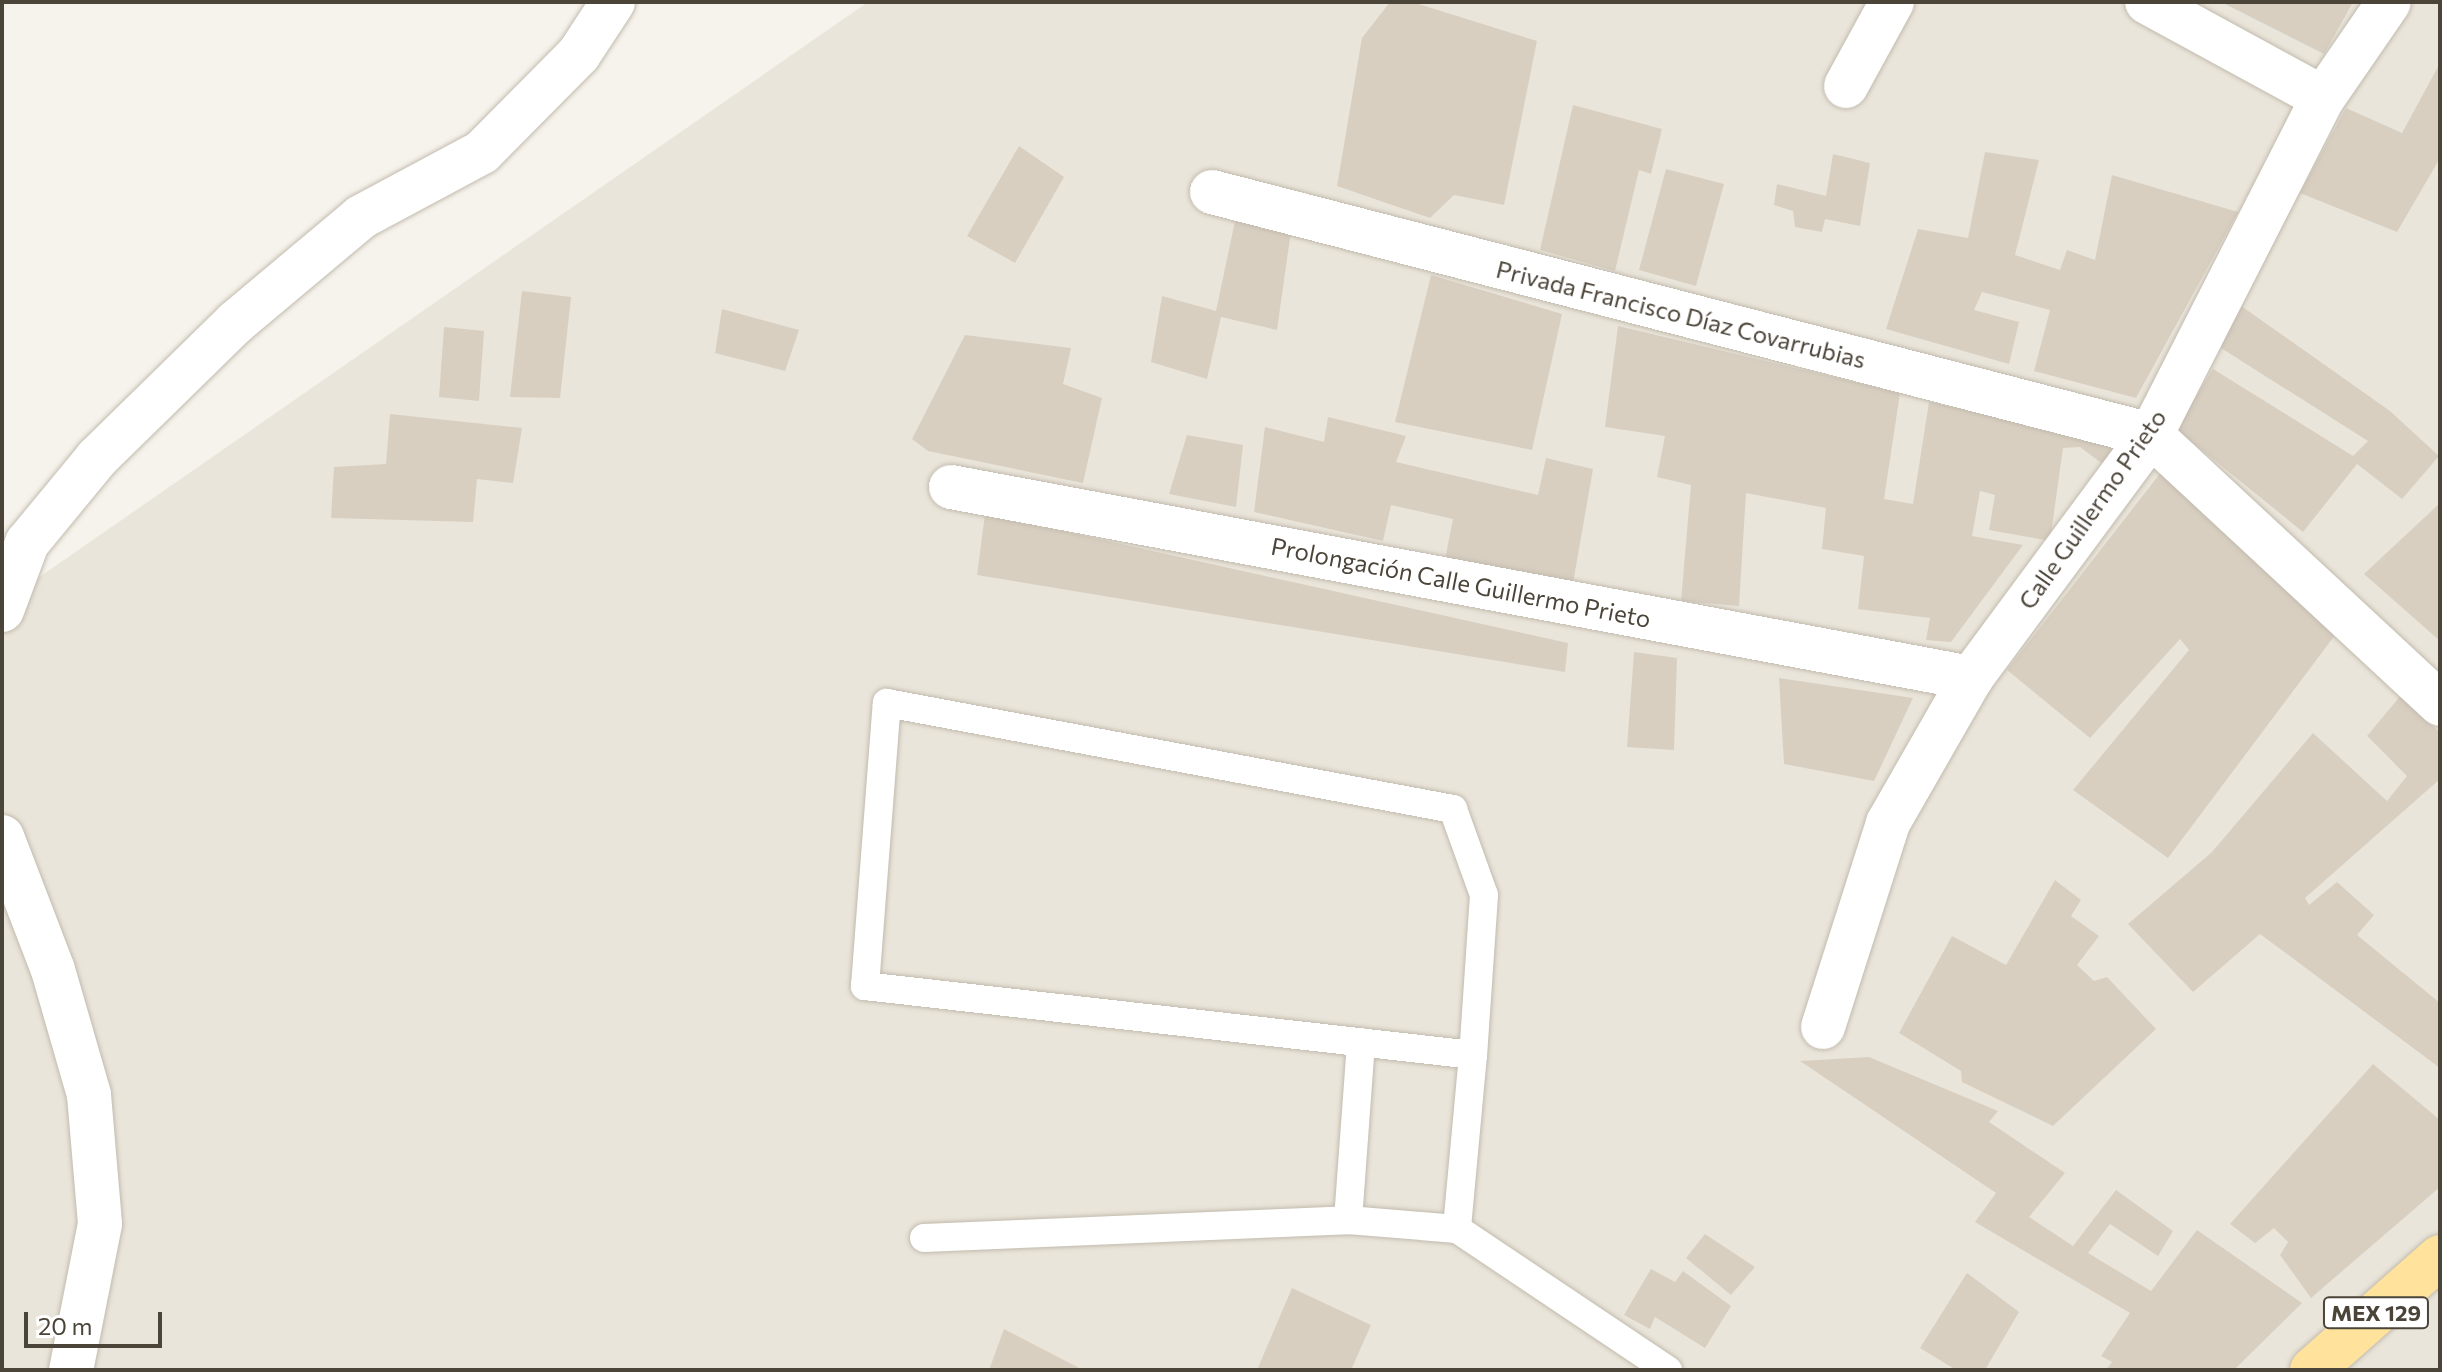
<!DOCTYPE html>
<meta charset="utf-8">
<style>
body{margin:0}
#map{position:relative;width:2442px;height:1372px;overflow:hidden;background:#f6f3ec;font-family:Commissioner,sans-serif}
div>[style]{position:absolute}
.residential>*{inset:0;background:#eae5da}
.building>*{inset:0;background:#d8cfc1}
.roads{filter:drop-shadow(0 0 2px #c2bbae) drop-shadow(0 0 2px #c2bbae)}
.lane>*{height:28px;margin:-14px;padding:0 14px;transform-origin:14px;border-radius:14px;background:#fff}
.street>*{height:44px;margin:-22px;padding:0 22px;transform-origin:22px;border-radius:22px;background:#fff}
.primary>*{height:44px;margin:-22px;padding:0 22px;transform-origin:22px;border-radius:22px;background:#ffe39c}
span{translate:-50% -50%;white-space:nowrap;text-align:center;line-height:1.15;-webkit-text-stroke:8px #fff;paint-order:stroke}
.shield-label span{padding:2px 6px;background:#fff;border:2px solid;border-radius:6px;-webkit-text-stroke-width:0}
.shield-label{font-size:22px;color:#4b4439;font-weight:700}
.street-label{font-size:24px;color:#4b4439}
.frame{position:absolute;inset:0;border:4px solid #4b4439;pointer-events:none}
.scale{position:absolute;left:24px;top:1312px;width:138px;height:36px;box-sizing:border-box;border:4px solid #4b4439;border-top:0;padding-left:10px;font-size:24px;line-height:28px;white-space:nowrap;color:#4b4439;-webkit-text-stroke:6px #fff;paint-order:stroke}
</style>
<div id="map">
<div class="residential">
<i style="clip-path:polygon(868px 2px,2440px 2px,2440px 1370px,2px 1370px,2px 603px)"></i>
</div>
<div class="building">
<i style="clip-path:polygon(1390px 2px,1412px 2px,1537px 41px,1504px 205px,1454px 195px,1430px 218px,1337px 186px,1362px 38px)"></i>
<i style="clip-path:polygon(2221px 2px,2346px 2px,2352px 4px,2324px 54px)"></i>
<i style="clip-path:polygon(2440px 63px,2440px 158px,2397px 232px,2300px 193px,2346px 108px,2402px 133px)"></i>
<i style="clip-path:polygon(1573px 105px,1662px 129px,1651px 174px,1639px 170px,1615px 271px,1540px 250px)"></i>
<i style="clip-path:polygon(1019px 146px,1064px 177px,1015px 263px,967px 236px)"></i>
<i style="clip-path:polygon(1985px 152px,2039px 160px,2015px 255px,2060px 270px,2067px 250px,2095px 260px,2112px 175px,2238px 212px,2136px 398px,2034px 371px,2050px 310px,1982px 292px,1974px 310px,2019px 322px,2009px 364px,1886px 329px,1918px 229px,1968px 238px)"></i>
<i style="clip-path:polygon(1833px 154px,1870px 163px,1860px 226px,1825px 219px,1822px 232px,1795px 227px,1793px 211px,1774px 205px,1777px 184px,1826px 196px)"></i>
<i style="clip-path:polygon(1666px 169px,1724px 184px,1696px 286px,1639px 270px)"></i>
<i style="clip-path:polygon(1235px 221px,1291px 231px,1277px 330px,1221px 317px,1207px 379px,1151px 362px,1162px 296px,1216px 311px)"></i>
<i style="clip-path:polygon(1431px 275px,1562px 314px,1532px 450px,1395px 422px)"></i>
<i style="clip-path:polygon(522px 291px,571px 297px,560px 398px,510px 397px)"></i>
<i style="clip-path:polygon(2237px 303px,2390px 411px,2439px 456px,2402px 499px,2357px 464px,2303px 532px,2176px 429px,2213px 369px,2353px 456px,2368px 441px,2221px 348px)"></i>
<i style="clip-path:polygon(722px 309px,799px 330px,785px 371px,715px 353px)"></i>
<i style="clip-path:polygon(1618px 326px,1900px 393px,1884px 499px,1913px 504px,1929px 402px,2125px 441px,2108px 468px,2080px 447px,2063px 448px,2050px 541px,1989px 530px,1995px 495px,1980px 491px,1972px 536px,2023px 545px,1951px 642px,1926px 640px,1930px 618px,1858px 609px,1864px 556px,1822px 549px,1826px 508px,1746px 493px,1739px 606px,1681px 601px,1691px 485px,1657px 477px,1665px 436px,1605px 427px)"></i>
<i style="clip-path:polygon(444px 327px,484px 331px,479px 401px,439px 397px)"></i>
<i style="clip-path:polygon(965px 335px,1071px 348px,1063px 384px,1102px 398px,1083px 483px,928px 451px,912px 439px)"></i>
<i style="clip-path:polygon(390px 414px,522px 428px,513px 483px,477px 479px,473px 522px,331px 518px,334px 467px,386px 464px)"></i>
<i style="clip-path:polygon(1328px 417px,1406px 436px,1396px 462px,1538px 495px,1546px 458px,1593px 469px,1573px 583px,1445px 559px,1453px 519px,1391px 505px,1383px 541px,1254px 512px,1265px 427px,1324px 442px)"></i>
<i style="clip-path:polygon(1187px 435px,1243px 445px,1236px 507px,1169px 494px)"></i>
<i style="clip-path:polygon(2162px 471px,2335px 635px,2168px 858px,2073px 790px,2189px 650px,2180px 639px,2090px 738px,2007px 670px)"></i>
<i style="clip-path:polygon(2440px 503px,2440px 641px,2364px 574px)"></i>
<i style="clip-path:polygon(985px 514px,1568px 643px,1565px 672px,977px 575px)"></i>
<i style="clip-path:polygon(1634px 652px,1677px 658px,1674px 750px,1627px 747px)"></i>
<i style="clip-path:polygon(1779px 678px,1913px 698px,1874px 781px,1784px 764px)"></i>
<i style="clip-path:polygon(2402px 694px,2440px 733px,2440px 779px,2305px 898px,2309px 905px,2337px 882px,2374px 915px,2357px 935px,2440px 1003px,2440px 1068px,2260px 934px,2193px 992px,2128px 924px,2212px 852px,2313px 733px,2387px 801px,2407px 776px,2367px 736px)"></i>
<i style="clip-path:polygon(2055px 880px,2081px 900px,2071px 916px,2099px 936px,2077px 965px,2094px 981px,2107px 977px,2156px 1029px,2053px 1126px,1962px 1082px,1961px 1071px,1899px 1033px,1952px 936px,2006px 965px)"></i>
<i style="clip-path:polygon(1869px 1057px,1998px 1111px,1989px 1122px,2065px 1173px,2029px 1217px,2073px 1246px,2116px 1190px,2173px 1231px,2158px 1256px,2110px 1224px,2088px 1253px,2151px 1291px,2197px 1230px,2302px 1303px,2234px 1370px,2106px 1370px,2112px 1362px,2101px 1356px,2130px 1313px,1975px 1222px,1996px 1193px,1800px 1061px)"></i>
<i style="clip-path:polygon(2373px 1064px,2440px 1120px,2440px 1187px,2311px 1298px,2280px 1255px,2288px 1242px,2274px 1228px,2255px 1243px,2230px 1224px)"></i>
<i style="clip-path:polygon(1705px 1234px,1755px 1267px,1731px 1295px,1686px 1258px)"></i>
<i style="clip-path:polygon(1651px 1269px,1675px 1282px,1683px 1271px,1731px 1306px,1705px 1348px,1655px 1317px,1650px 1329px,1624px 1315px)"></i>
<i style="clip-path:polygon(1967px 1273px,2019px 1312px,1985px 1370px,1956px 1370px,1920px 1348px)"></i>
<i style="clip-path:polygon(1292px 1288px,1371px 1325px,1351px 1370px,1257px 1370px)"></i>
<i style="clip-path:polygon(1004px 1329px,1083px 1370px,989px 1370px)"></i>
</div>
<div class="roads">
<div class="lane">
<i style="left:1473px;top:1055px;width:612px;rotate:-173.53deg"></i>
<i style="left:865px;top:986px;width:284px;rotate:-85.6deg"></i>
<i style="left:887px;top:703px;width:576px;rotate:10.61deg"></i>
<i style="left:1453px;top:809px;width:91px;rotate:70.2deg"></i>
<i style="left:1484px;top:895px;width:160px;rotate:93.9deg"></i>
<i style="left:1473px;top:1055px;width:175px;rotate:95.3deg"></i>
<i style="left:1457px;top:1229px;width:254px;rotate:33.8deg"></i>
<i style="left:1348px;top:1220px;width:178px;rotate:-85.8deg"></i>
<i style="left:924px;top:1238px;width:424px;rotate:-2.4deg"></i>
<i style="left:1348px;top:1220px;width:109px;rotate:4.7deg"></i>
</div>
<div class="street">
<i style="left:2147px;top:2px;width:200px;rotate:28.6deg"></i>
<i style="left:1846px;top:86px;width:96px;rotate:-61.3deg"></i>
<i style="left:1212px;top:192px;width:970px;rotate:14.51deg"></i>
<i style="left:2151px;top:435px;width:395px;rotate:42.9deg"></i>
<i style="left:951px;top:487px;width:1038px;rotate:10.61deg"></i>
<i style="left:2px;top:610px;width:72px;rotate:-69.5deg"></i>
<i style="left:27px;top:543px;width:110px;rotate:-50.5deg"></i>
<i style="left:97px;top:458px;width:194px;rotate:-44.4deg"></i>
<i style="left:236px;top:322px;width:163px;rotate:-40deg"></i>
<i style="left:361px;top:217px;width:137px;rotate:-28.2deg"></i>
<i style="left:482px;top:152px;width:138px;rotate:-45.3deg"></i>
<i style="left:579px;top:54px;width:62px;rotate:-56.8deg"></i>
<i style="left:2px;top:837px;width:142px;rotate:69deg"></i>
<i style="left:53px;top:970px;width:130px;rotate:73.9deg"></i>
<i style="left:89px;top:1095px;width:129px;rotate:85.1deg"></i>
<i style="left:100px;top:1224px;width:149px;rotate:101.2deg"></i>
<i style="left:1823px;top:1027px;width:214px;rotate:-72.3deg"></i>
<i style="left:1888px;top:823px;width:167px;rotate:-60.2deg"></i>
<i style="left:1971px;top:678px;width:302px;rotate:-53.5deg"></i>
<i style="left:2151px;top:435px;width:378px;rotate:-63deg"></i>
<i style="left:2323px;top:98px;width:116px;rotate:-55.5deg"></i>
</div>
<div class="primary">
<i style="left:2312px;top:1370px;width:171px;rotate:-41.4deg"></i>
</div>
</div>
<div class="shield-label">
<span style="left:2376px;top:1313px">MEX 129</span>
</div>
<div class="street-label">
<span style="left:1681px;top:314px;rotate:14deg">Privada Francisco Díaz Covarrubias</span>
<span style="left:2092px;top:509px;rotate:-55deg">Calle Guillermo Prieto</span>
<span style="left:1461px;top:582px;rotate:11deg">Prolongación Calle Guillermo Prieto</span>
</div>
<div class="frame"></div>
<div class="scale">20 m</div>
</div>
